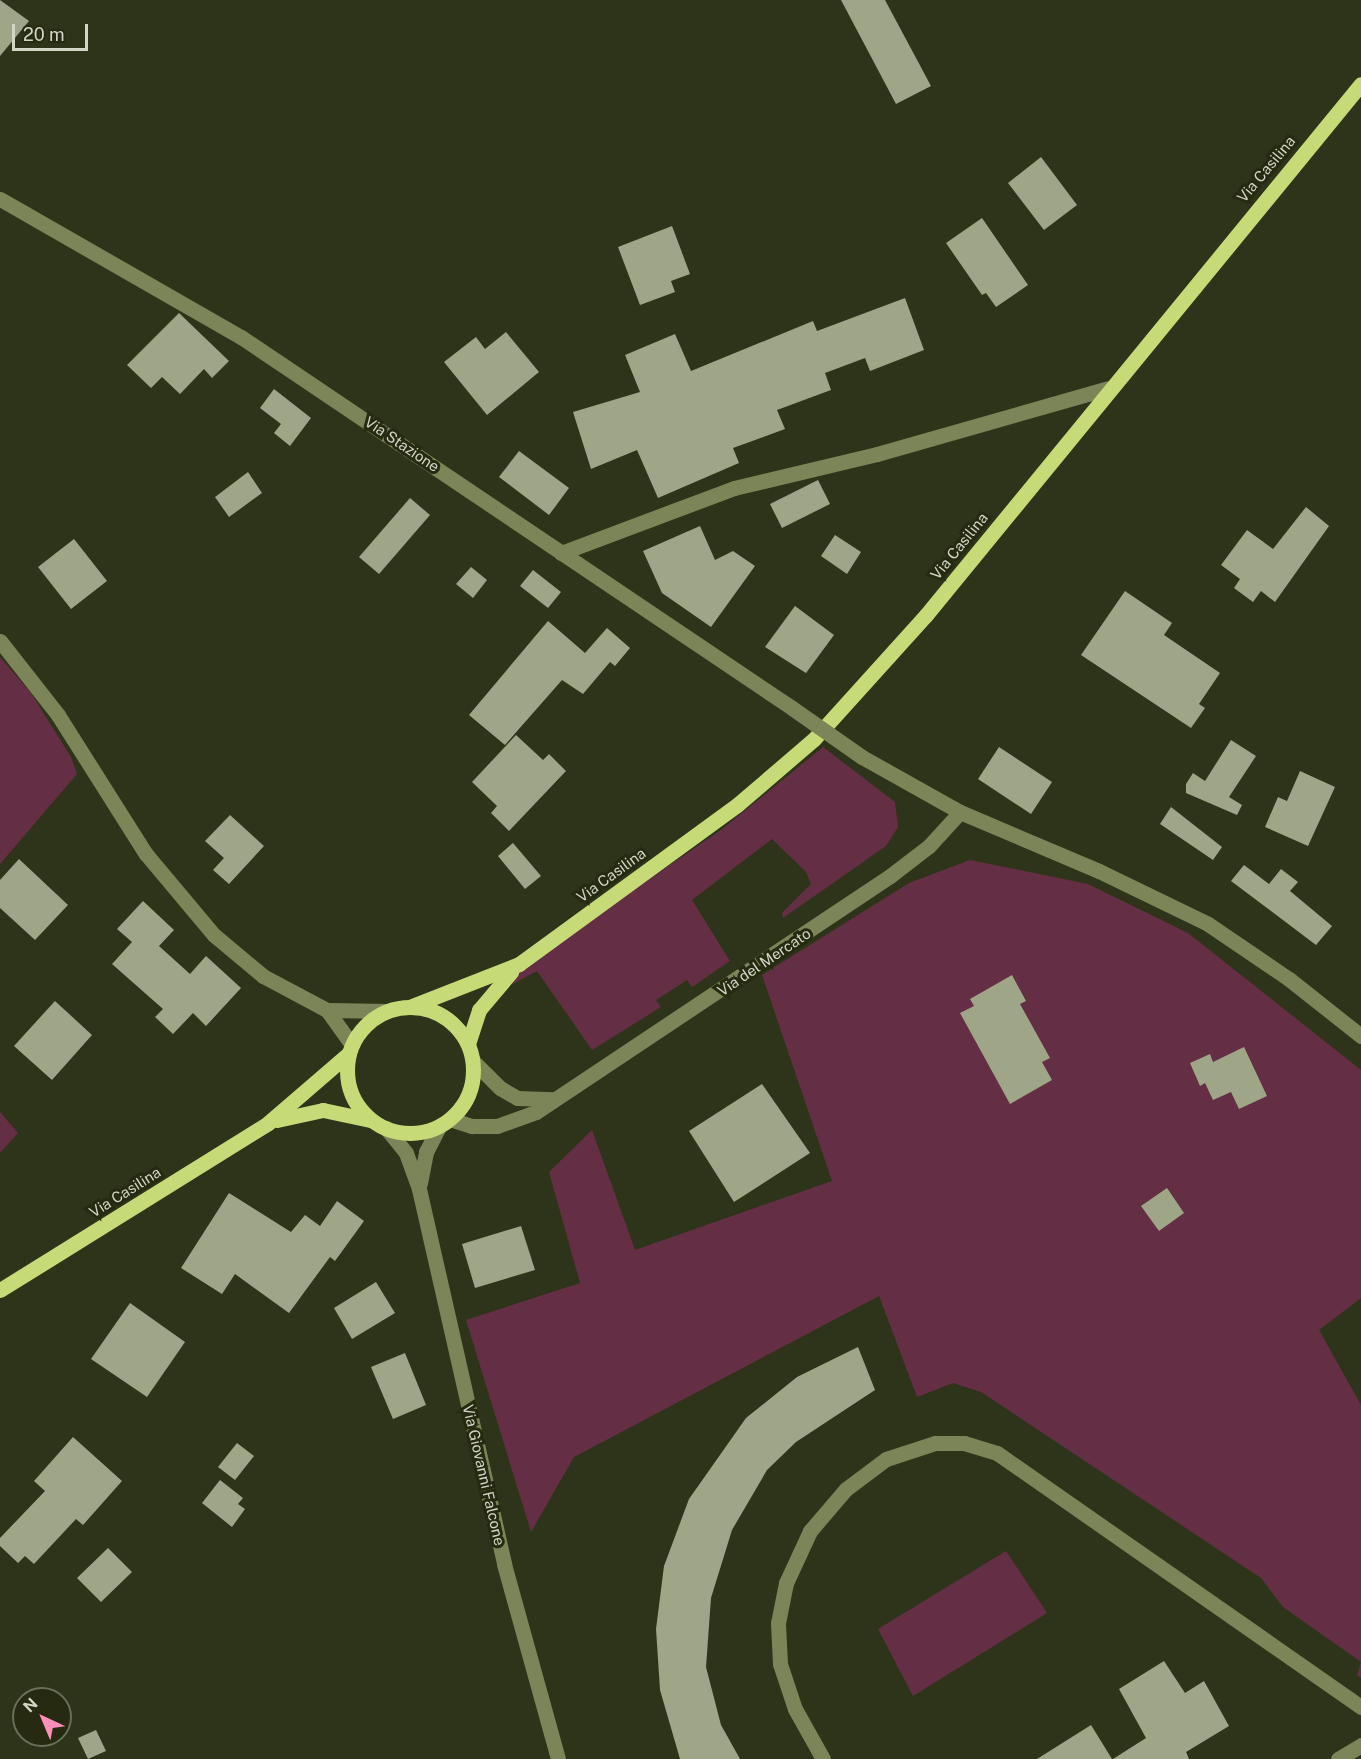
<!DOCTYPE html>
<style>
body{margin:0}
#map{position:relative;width:1361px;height:1759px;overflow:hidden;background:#2e3419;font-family:"Public Sans",sans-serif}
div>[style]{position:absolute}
.green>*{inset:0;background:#642f44}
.building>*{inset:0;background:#9fa687}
.minor>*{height:15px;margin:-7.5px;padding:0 7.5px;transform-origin:7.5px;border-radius:7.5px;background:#7b8557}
.major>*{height:15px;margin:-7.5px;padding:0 7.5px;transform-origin:7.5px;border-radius:7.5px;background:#c6da78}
.major>.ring{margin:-7.5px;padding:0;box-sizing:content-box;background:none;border:15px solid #c6da78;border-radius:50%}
.minor-bridge>*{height:15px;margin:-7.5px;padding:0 7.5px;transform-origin:7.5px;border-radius:7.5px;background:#7b8557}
span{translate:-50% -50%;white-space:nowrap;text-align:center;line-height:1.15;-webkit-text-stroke:6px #252a10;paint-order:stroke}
.street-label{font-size:15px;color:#d2d6c6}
.north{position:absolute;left:12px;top:1687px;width:60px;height:60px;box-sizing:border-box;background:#252a10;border:2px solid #6a6f59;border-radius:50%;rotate:316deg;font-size:16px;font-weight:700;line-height:24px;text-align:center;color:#d2d6c6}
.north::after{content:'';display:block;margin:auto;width:21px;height:27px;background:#ff8eba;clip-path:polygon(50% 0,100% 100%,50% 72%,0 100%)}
.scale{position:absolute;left:12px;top:24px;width:76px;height:27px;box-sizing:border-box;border:3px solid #d2d6c6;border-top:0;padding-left:8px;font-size:18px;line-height:21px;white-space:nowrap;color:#d2d6c6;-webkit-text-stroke:4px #252a10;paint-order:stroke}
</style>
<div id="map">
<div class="green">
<i style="clip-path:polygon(0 657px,31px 693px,71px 757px,77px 774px,0 864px)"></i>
<i style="clip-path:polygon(823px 747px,895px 802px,898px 827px,886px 846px,783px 918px,782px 913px,811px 884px,806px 872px,772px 839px,692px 900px,730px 961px,692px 987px,687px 980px,656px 1000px,661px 1007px,592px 1050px,537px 971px,513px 984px,509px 975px,721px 830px)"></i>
<i style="clip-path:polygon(970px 860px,1088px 884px,1188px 933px,1361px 1070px,1361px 1298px,1319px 1330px,1361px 1405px,1361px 1677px,1357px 1676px,1361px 1662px,1283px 1607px,1261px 1578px,981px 1392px,953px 1383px,917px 1397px,879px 1296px,574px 1457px,531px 1532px,466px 1320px,580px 1283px,549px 1172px,592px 1130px,635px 1250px,832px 1181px,762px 975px,909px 883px)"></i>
<i style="clip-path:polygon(0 1112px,18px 1133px,0 1153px)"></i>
<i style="clip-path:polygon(1006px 1551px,1047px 1613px,913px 1696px,878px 1629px)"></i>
</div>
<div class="building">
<i style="clip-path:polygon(0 0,29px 21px,0 56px)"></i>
<i style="clip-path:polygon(841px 0,885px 0,931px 86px,896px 104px)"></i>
<i style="clip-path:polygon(1041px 157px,1077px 205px,1044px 230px,1008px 183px)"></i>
<i style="clip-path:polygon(982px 218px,1028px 285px,996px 307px,986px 293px,982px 295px,946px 243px)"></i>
<i style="clip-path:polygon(672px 226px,690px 274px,671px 281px,675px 292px,640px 305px,618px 247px)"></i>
<i style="clip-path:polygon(905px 298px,924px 350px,870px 371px,865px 358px,825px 373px,831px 390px,777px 410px,785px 429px,733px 448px,739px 463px,658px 498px,637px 450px,591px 469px,573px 412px,640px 392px,625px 355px,675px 334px,691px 371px,813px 321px,817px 331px)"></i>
<i style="clip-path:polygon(179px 313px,229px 361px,212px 378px,204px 369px,180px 394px,162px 377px,151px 388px,127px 365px)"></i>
<i style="clip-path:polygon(506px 332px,539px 372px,487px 415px,444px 362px,476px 337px,485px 349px)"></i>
<i style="clip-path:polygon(274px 389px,311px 418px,290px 446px,274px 433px,281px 424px,260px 408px)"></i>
<i style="clip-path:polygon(519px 451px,569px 488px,549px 515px,499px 477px)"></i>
<i style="clip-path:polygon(248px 472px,262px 493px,229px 517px,215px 497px)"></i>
<i style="clip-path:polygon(818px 480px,830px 504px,782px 528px,770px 504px)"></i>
<i style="clip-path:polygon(410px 498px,430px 515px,379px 574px,359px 557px)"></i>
<i style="clip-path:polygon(1306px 507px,1329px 526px,1275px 602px,1261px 591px,1253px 602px,1234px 588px,1240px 579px,1221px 565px,1247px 530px,1273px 549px)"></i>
<i style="clip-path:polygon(700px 526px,715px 560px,733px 551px,755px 566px,711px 627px,662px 593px,643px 551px)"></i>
<i style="clip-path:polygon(835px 535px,861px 552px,847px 574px,821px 556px)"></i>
<i style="clip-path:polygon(74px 539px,107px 581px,71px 609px,38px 567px)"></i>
<i style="clip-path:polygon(471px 567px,487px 580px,473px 598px,456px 584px)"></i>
<i style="clip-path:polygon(533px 570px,561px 592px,548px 608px,520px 586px)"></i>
<i style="clip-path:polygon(1125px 591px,1172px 623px,1164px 635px,1220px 673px,1199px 704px,1205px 708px,1191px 728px,1081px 655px)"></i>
<i style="clip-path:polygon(795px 606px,834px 635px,806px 673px,765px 647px)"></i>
<i style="clip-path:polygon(548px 621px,585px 653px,607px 628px,630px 648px,615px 666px,610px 662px,583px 694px,562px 680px,505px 745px,469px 715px)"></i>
<i style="clip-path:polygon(516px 735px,543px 760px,549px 754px,566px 771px,509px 831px,491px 813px,497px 806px,472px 782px)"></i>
<i style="clip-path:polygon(1231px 740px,1256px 756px,1229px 797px,1242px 805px,1237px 815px,1186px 793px,1186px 784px,1193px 773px,1205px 781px)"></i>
<i style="clip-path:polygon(999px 747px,1052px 782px,1031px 814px,978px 779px)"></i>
<i style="clip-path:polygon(1300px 771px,1335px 787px,1308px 846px,1265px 827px,1278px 797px,1287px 801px)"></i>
<i style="clip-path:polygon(1171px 807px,1222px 847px,1213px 860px,1160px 824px)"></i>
<i style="clip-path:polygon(230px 815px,264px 846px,229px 884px,213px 870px,224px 858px,205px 841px)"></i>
<i style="clip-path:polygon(513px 843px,541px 876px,525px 889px,498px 856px)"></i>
<i style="clip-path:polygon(19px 859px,68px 905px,35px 940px,0 908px,0 880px)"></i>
<i style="clip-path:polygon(1244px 865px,1269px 884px,1281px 869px,1298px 882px,1290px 891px,1332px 926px,1316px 945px,1231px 881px)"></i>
<i style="clip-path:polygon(143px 901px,174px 930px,159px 946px,190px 974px,206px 956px,241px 988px,206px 1026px,193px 1013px,173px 1034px,155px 1017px,163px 1009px,112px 964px,132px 942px,117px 929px)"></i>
<i style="clip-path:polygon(1012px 975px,1026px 1001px,1020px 1004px,1050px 1058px,1042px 1062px,1052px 1080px,1010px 1104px,960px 1013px,974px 1006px,970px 999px)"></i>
<i style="clip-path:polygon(55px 1001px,92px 1035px,52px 1080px,14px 1046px)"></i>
<i style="clip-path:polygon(1244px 1047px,1267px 1096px,1239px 1109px,1231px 1092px,1213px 1100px,1205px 1083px,1200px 1086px,1190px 1063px,1210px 1054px,1213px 1062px)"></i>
<i style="clip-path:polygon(762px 1084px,810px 1153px,734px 1202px,689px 1131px)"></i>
<i style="clip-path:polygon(1167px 1188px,1184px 1213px,1159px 1231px,1141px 1206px)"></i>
<i style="clip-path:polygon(229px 1193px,291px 1232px,305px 1215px,320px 1226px,337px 1201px,364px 1221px,335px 1261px,330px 1257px,289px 1313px,235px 1274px,222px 1294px,181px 1268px)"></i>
<i style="clip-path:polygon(521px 1226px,535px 1270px,475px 1288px,462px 1244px)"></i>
<i style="clip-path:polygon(376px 1282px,395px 1313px,352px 1339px,334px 1308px)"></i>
<i style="clip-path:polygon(130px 1303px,185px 1342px,147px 1397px,91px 1359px)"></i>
<i style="clip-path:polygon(858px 1347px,875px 1390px,796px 1442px,767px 1470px,732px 1530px,711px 1598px,706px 1667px,721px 1725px,740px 1759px,680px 1759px,660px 1690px,656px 1629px,664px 1566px,689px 1499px,746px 1418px,797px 1377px)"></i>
<i style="clip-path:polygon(405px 1353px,426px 1405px,393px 1419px,371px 1367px)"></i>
<i style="clip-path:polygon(73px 1437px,122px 1481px,83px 1525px,76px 1519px,34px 1564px,25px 1556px,18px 1563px,0 1546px,0 1538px,45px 1491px,34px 1481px)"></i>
<i style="clip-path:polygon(237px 1443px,254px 1456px,235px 1480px,218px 1467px)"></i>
<i style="clip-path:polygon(220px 1480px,243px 1498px,238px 1504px,245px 1509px,232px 1527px,202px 1503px)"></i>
<i style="clip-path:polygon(108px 1548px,132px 1572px,101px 1602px,77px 1578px)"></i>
<i style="clip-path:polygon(1164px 1661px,1185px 1693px,1204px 1681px,1229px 1726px,1186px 1752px,1189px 1759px,1113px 1759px,1146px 1738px,1119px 1689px)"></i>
<i style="clip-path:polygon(1091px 1725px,1112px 1759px,1037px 1759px)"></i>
<i style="clip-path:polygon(96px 1730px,106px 1751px,88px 1759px,78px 1738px)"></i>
</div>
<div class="minor">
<i style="left:0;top:199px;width:278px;rotate:29.8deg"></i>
<i style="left:241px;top:337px;width:664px;rotate:33.95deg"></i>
<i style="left:561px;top:553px;width:185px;rotate:-20.6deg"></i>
<i style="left:734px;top:488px;width:147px;rotate:-13.4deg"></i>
<i style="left:877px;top:454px;width:240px;rotate:-15.9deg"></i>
<i style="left:0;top:641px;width:94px;rotate:51.9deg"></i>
<i style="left:58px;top:715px;width:165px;rotate:57.7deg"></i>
<i style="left:146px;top:854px;width:106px;rotate:50deg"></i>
<i style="left:214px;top:935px;width:64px;rotate:39.9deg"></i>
<i style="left:263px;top:976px;width:72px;rotate:28deg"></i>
<i style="left:327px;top:1010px;width:61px;rotate:0.9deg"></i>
<i style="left:862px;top:757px;width:112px;rotate:29.3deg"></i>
<i style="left:960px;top:812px;width:151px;rotate:23deg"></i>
<i style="left:1099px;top:871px;width:121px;rotate:25.9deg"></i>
<i style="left:1208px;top:924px;width:98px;rotate:34.2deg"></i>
<i style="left:1289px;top:979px;width:92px;rotate:38.4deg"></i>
<i style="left:327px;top:1010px;width:43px;rotate:54.5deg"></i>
<i style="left:473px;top:1061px;width:38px;rotate:45deg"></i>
<i style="left:500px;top:1088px;width:20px;rotate:30deg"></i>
<i style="left:517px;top:1098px;width:36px;rotate:2deg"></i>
<i style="left:450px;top:1119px;width:23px;rotate:18deg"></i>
<i style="left:472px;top:1126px;width:25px"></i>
<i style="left:497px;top:1126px;width:41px;rotate:-19.7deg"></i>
<i style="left:536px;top:1112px;width:425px;rotate:-33.7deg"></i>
<i style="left:890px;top:876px;width:49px;rotate:-37.6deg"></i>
<i style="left:929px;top:846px;width:46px;rotate:-47.6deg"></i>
<i style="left:386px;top:1128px;width:32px;rotate:51deg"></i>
<i style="left:406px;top:1153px;width:38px;rotate:70deg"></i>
<i style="left:419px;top:1189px;width:385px;rotate:77.2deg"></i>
<i style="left:504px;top:1564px;width:202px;rotate:74.5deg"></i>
<i style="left:420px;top:1183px;width:32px;rotate:-79deg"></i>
<i style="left:426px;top:1152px;width:30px;rotate:-63deg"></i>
<i style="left:823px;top:1759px;width:57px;rotate:-119.2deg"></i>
<i style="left:795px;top:1709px;width:47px;rotate:-108.4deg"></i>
<i style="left:780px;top:1664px;width:41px;rotate:-92.8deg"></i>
<i style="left:778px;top:1623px;width:41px;rotate:-78.7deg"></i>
<i style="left:786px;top:1583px;width:57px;rotate:-65.2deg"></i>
<i style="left:810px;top:1531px;width:55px;rotate:-49.4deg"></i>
<i style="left:846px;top:1489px;width:50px;rotate:-36.9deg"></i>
<i style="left:886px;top:1459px;width:52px;rotate:-18.1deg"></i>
<i style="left:935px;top:1443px;width:29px"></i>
<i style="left:964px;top:1443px;width:34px;rotate:17deg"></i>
<i style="left:997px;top:1453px;width:444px;rotate:34.9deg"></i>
<i style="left:1338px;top:1759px;width:27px;rotate:-31deg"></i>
</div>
<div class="major">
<i style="left:412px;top:1006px;width:115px;rotate:-21.4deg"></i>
<i style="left:519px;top:964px;width:270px;rotate:-36.1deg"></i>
<i style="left:737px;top:805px;width:101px;rotate:-40.6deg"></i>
<i style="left:814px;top:739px;width:167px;rotate:-47.9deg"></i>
<i style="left:926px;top:615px;width:686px;rotate:-50.68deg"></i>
<i class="ring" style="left:347px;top:1007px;width:111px;height:111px"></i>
<i style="left:468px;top:1044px;width:36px;rotate:-72deg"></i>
<i style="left:479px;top:1010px;width:50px;rotate:-49.9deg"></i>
<i style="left:277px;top:1120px;width:47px;rotate:-12.3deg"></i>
<i style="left:323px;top:1110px;width:48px;rotate:12deg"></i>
<i style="left:0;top:1290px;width:316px;rotate:-31.9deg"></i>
<i style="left:268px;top:1123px;width:107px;rotate:-40.8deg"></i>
</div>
<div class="minor-bridge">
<i style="left:792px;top:708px;width:85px;rotate:35deg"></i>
</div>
<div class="street-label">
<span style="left:1266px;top:169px;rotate:-50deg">Via Casilina</span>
<span style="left:402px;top:444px;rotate:34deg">Via Stazione</span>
<span style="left:959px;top:546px;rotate:-51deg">Via Casilina</span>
<span style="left:611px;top:875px;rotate:-36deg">Via Casilina</span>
<span style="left:764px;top:962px;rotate:-34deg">Via del Mercato</span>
<span style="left:125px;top:1192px;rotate:-32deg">Via Casilina</span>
<span style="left:484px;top:1475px;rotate:77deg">Via Giovanni Falcone</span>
</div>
<div class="north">N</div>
<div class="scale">20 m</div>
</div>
